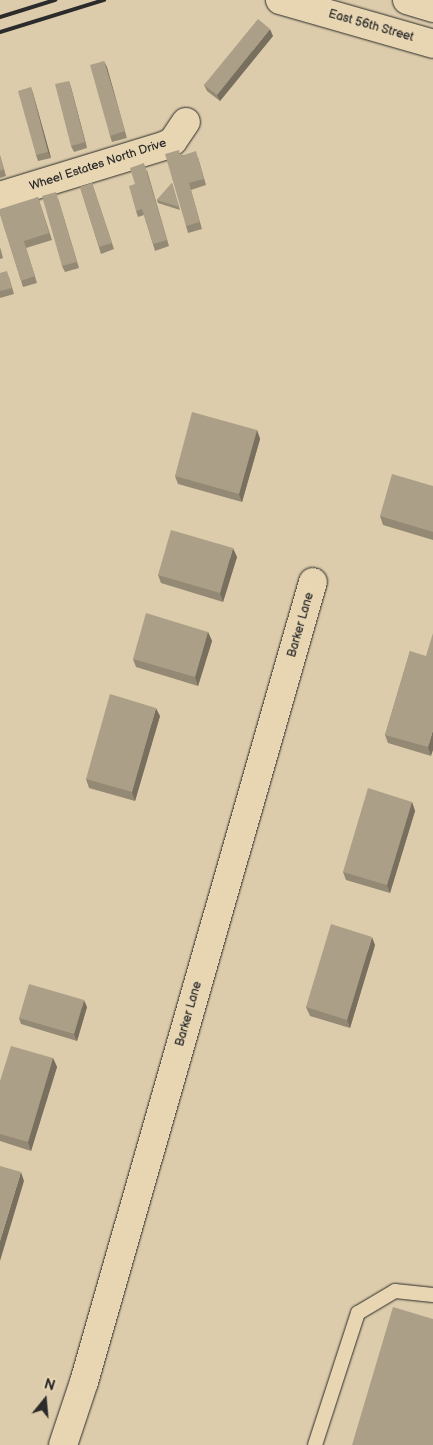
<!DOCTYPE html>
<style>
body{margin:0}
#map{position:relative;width:433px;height:1445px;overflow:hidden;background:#ddccab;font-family:"Balsamiq Sans",sans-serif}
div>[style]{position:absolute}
.roads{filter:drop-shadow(0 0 1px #2b2b2b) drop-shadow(0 0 1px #2b2b2b)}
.service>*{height:14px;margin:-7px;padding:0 7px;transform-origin:7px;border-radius:7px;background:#e8d6b3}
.minor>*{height:28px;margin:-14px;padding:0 14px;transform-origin:14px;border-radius:14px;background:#e8d6b3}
.primary>*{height:28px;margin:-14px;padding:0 14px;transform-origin:14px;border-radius:14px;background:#e8d6b3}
.rail>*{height:4px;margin:-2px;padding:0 2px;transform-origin:2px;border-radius:2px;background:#2b2b2b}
.wall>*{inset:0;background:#938974}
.shaded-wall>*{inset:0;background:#786f5e}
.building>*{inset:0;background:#ab9f87}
span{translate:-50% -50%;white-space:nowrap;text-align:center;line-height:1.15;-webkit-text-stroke:4px #e8d6b3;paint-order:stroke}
.street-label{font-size:12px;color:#2b2b2b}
.north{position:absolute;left:20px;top:1375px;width:50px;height:50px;-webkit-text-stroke:4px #e8d6b3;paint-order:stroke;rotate:17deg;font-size:14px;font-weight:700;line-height:20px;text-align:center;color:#2b2b2b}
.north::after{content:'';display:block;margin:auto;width:18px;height:22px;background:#2b2b2b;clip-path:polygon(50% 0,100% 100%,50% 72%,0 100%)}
</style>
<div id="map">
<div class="roads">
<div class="service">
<i style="left:315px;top:1445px;width:139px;rotate:-72deg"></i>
<i style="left:358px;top:1313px;width:43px;rotate:-30.7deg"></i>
<i style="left:395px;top:1291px;width:38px;rotate:6deg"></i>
</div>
<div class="minor">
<i style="left:0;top:196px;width:171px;rotate:-17deg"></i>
<i style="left:164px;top:146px;width:10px;rotate:-29deg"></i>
<i style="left:173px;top:141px;width:23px;rotate:-56deg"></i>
<i style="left:63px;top:1445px;width:66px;rotate:-71.6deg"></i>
<i style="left:84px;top:1382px;width:832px;rotate:-74.03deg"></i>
</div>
<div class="primary">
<i style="left:280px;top:0;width:159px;rotate:16deg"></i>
<i style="left:407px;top:0;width:27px;rotate:17deg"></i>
</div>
</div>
<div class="rail">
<i style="left:0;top:17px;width:58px;rotate:-17.2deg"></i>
<i style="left:0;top:32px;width:109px;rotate:-17.1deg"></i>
</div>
<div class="wall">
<i style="clip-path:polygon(273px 36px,220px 101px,207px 91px,204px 85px)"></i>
<i style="clip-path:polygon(104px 61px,127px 138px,112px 142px,110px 136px)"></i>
<i style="clip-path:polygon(69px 81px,87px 148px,74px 152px,71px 146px)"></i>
<i style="clip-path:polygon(31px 87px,51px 158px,38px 161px,36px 155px)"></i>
<i style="clip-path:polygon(0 155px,6px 176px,0 178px)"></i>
<i style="clip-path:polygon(181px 155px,198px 157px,206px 185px,191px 190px,202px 229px,188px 233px,186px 226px)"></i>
<i style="clip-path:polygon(147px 170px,169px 246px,155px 251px,144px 215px,138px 217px,136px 211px,135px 184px)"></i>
<i style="clip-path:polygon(92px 183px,114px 249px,101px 254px,80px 187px)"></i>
<i style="clip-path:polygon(172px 183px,180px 210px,158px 203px,157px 200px)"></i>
<i style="clip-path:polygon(38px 197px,52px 240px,26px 248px,37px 283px,23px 287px,0 214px)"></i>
<i style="clip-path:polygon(58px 198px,79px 268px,65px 272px,62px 266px)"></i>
<i style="clip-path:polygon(0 247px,3px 258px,0 259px)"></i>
<i style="clip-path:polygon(0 273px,9px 277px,14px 294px,0 298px)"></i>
<i style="clip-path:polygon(257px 430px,260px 439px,242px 502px,178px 484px,175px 476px)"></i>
<i style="clip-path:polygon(433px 486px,433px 540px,383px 525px,380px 516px)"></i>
<i style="clip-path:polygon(237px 557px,223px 602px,161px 583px,158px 575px)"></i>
<i style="clip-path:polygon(208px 632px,212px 641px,198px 686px,136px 667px,133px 659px)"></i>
<i style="clip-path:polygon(410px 651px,431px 756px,388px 743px,385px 735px)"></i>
<i style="clip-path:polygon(160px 716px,135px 801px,89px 788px,86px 779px)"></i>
<i style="clip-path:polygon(412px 802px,415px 811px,390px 893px,346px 880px,343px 872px)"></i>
<i style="clip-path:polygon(375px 945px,350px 1028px,310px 1016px,306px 1007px)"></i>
<i style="clip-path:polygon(87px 1007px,77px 1041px,21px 1024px,19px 1018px)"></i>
<i style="clip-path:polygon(53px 1058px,57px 1067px,31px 1151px,0 1141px,0 1081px)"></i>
</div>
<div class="shaded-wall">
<i style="clip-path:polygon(270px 29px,273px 36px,220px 101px,217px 95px)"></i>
<i style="clip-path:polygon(104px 61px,107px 67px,127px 138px,125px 131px)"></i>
<i style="clip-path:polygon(69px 81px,71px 87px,87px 148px,85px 142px)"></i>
<i style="clip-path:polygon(31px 87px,33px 93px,51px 158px,48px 152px)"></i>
<i style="clip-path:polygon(257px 430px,260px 439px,242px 502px,239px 494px)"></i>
<i style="clip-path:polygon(233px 548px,237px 557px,223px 602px,220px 593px)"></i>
<i style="clip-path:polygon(208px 632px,212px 641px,198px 686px,195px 677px)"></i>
<i style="clip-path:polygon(156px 708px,160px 716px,135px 801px,132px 792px)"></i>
<i style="clip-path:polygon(433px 730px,433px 750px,431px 756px,428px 747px)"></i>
<i style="clip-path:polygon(412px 802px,415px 811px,390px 893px,387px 885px)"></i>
<i style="clip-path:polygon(372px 937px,375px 945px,350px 1028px,347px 1020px)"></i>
<i style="clip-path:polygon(84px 1000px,87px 1007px,77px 1041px,74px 1034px)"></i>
<i style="clip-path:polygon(53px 1058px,57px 1067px,31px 1151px,28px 1142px)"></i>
<i style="clip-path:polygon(21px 1172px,24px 1181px,0 1261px,0 1241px)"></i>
</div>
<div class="building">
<i style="clip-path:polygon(258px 19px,270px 29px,217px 95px,204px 85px)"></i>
<i style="clip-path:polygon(104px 61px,125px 131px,110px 136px,90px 65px)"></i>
<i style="clip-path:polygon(69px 81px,85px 142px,71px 146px,55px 84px)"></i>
<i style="clip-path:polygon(31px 87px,48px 152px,36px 155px,18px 91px)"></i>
<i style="clip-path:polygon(179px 150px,181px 156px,196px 151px,204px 179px,189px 183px,200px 222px,186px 226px,165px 154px)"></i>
<i style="clip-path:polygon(0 156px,4px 169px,0 171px)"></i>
<i style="clip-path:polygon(144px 163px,167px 240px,153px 244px,142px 209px,136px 211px,129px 186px,135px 184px,130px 168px)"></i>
<i style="clip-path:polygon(92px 183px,112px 243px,99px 247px,80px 187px)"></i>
<i style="clip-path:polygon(172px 183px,179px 207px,157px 200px)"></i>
<i style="clip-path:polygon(56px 192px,77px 262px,62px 266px,42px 196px)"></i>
<i style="clip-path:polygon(38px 197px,49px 233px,24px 241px,35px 276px,21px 281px,0 214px,0 209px)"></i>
<i style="clip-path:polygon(7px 271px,12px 288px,0 291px,0 273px)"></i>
<i style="clip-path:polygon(192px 412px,257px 430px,239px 494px,175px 476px)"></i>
<i style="clip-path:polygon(392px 474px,433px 486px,433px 532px,380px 516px)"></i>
<i style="clip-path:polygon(171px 530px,233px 548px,220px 593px,158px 575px)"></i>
<i style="clip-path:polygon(146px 613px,208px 632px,195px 677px,133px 659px)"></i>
<i style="clip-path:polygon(433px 633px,433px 730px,428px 747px,385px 735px,410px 651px,426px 656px)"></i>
<i style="clip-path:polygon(110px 694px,156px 708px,132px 792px,86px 779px)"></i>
<i style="clip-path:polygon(368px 788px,412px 802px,387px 885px,343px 872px)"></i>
<i style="clip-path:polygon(331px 924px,372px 937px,347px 1020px,306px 1007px)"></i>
<i style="clip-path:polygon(29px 984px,84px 1000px,74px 1034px,19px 1018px)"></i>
<i style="clip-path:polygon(11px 1046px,53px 1058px,28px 1142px,0 1134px,0 1081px)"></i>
<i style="clip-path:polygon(0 1166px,21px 1172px,0 1241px)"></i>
<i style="clip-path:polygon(393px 1307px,433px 1319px,433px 1445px,352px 1445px)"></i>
</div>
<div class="street-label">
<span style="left:371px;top:26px;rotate:16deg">East 56th Street</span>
<span style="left:98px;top:165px;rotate:-18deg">Wheel Estates North Drive</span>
<span style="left:301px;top:625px;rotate:-74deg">Barker Lane</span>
<span style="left:189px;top:1014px;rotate:-74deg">Barker Lane</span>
</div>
<div class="north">N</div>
</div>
